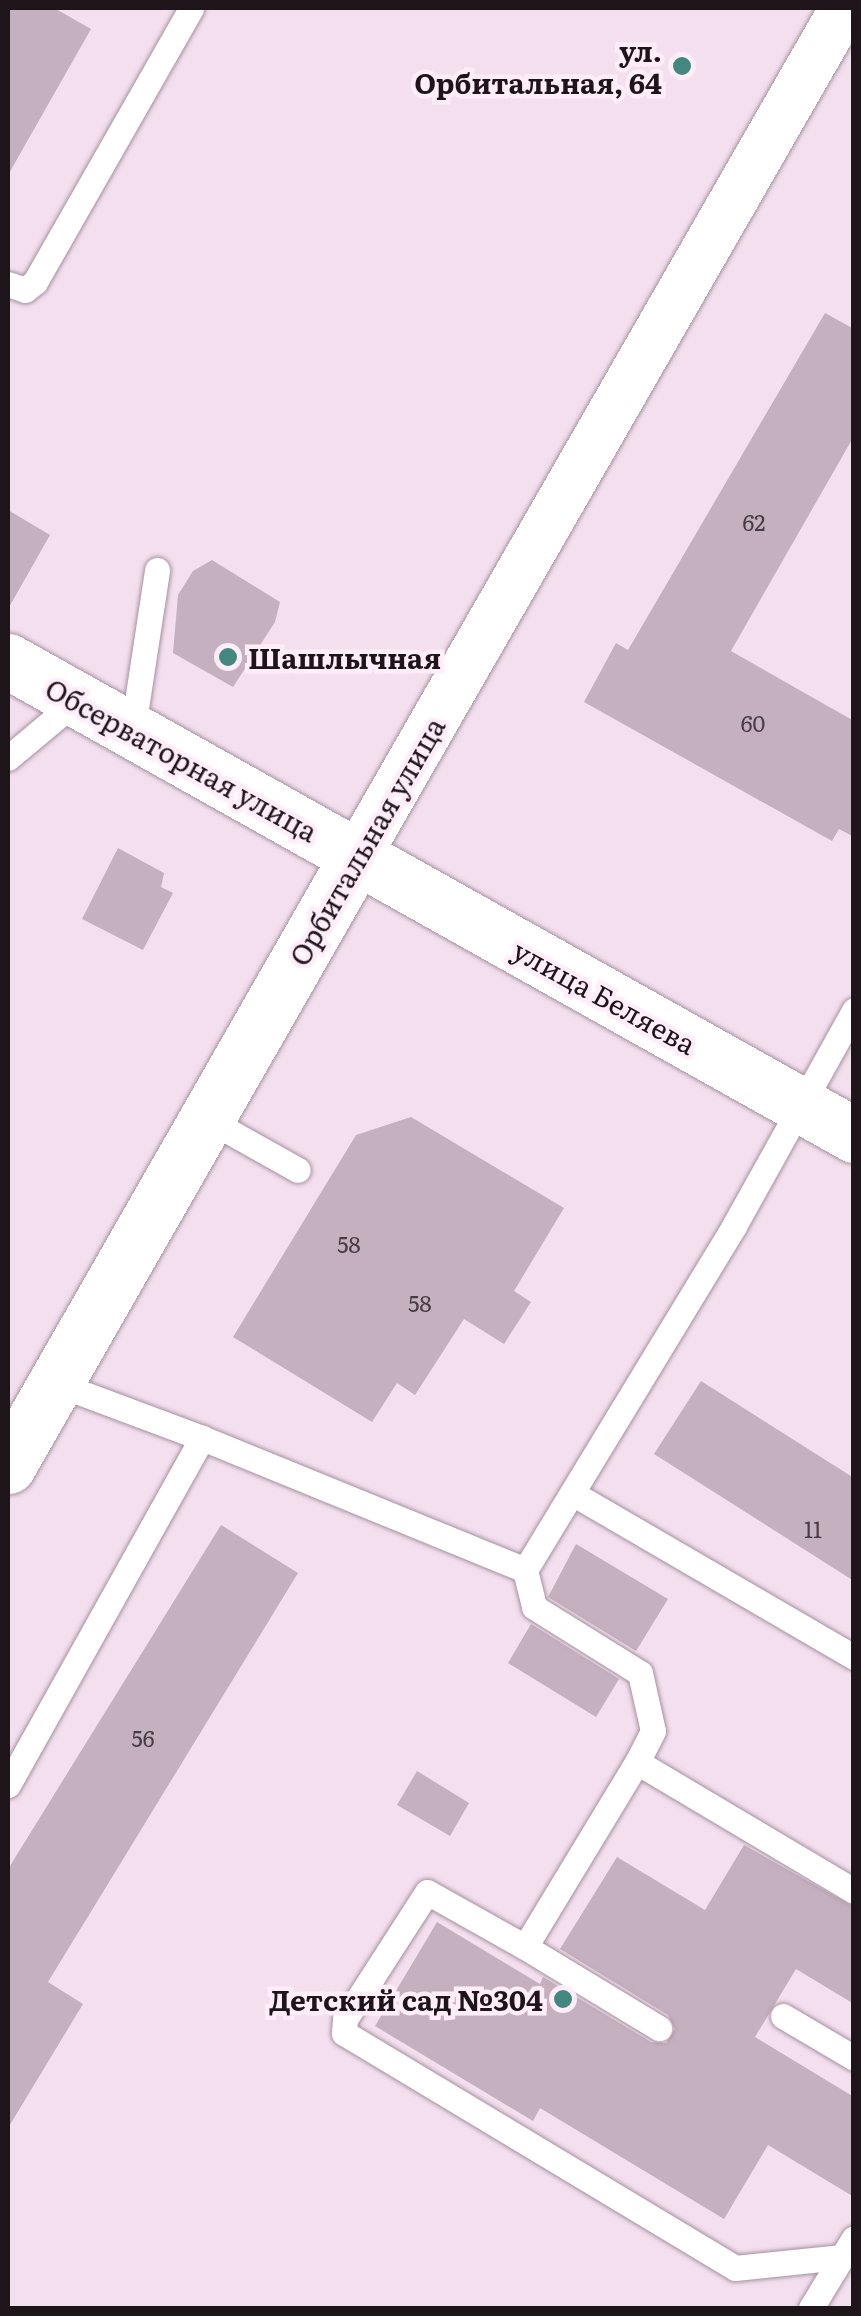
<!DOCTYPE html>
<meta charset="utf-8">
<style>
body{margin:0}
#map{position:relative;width:861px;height:2316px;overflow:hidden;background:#f4dfee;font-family:Literata,serif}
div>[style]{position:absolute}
.building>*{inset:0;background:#c4b0be}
.roads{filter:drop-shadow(0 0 2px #a5919f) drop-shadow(0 0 2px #a5919f)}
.lane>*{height:25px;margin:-12.5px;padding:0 12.5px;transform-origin:12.5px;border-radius:12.5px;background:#fff}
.street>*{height:48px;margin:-24px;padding:0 24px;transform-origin:24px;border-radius:24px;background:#fff}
.secondary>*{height:55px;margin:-27.5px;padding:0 27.5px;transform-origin:27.5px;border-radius:27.5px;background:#fff}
.dots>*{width:28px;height:28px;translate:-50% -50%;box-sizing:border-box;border:5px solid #ffedf9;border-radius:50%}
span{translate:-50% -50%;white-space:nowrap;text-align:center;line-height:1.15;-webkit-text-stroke:9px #ffedf9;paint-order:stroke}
.number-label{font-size:22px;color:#473c43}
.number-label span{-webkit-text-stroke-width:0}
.poi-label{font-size:28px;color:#1d151a;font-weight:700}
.right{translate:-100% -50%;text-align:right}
.left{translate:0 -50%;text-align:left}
.street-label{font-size:28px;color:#1d151a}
.frame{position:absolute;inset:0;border:10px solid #1d151a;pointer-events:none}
</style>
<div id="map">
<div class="building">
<i style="clip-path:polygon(8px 8px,54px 8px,91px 29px,8px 175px)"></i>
<i style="clip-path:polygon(825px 313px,854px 329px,854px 436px,731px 651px,854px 721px,854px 837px,839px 829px,832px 841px,584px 702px,616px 643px,628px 650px)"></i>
<i style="clip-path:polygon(8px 510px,50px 535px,8px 609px)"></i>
<i style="clip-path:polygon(212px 560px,280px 602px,275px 622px,233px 687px,173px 653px,178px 595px,193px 571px)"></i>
<i style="clip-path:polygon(118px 848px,164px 873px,161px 887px,173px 893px,143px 950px,82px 919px)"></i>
<i style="clip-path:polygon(411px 1117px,564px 1208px,514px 1291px,531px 1302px,504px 1344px,464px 1319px,415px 1395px,397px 1383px,372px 1422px,233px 1337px,356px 1135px)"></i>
<i style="clip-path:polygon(701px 1381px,854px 1478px,854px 1581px,654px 1454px)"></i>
<i style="clip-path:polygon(221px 1525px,298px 1573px,48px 1982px,83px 2004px,8px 2128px,8px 1869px)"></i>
<i style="clip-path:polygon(576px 1544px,668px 1599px,636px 1651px,548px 1597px)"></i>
<i style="clip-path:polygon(531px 1624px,619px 1679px,596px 1717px,508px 1663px)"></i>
<i style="clip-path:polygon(417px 1771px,469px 1803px,450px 1836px,397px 1805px)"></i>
<i style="clip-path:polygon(744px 1845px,854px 1907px,854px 2004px,796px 1969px,755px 2037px,854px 2097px,854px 2197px,768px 2145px,724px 2219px,540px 2108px,533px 2121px,375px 2026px,437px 1922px,540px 1984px,543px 1977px,651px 2042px,666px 2043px,675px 2029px,668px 2015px,560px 1949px,617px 1857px,705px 1910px)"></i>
</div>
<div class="roads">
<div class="lane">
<i style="left:8px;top:284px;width:18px;rotate:19deg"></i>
<i style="left:25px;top:290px;width:13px;rotate:-39deg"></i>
<i style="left:35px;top:282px;width:315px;rotate:-60.3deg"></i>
<i style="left:132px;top:734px;width:166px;rotate:-81.3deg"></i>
<i style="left:8px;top:758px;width:87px;rotate:-39.9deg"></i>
<i style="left:207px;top:1119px;width:104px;rotate:29.3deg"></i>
<i style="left:202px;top:1438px;width:349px;rotate:22.2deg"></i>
<i style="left:525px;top:1570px;width:403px;rotate:-58.7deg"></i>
<i style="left:734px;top:1226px;width:247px;rotate:-60.9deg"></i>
<i style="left:572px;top:1493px;width:326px;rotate:30.2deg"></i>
<i style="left:525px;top:1570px;width:38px;rotate:76deg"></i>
<i style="left:534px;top:1607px;width:125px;rotate:31.9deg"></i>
<i style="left:640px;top:1673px;width:59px;rotate:77.4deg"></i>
<i style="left:653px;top:1731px;width:35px;rotate:117deg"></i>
<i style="left:8px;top:1785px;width:398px;rotate:-60.8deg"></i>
<i style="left:202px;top:1438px;width:157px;rotate:-159.5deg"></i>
<i style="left:854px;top:1891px;width:252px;rotate:-149.3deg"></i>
<i style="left:637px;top:1762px;width:216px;rotate:121.2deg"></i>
<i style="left:525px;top:1947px;width:112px;rotate:-150.7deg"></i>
<i style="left:427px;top:1892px;width:151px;rotate:122.8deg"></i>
<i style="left:345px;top:2019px;width:14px;rotate:94deg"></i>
<i style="left:344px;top:2033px;width:456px;rotate:31deg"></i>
<i style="left:735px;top:2268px;width:108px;rotate:-5.9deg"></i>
<i style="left:842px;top:2257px;width:22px;rotate:-58deg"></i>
<i style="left:525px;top:1947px;width:157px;rotate:31.2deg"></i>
<i style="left:783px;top:2016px;width:82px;rotate:30.6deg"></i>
<i style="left:811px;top:2308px;width:60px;rotate:-58.7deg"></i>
</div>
<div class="street">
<i style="left:357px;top:856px;width:978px;rotate:-60.13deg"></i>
</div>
<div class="secondary">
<i style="left:8px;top:661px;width:970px;rotate:29.26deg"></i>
<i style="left:8px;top:1466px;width:703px;rotate:-60.22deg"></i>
</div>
</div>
<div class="dots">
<i style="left:682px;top:66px;background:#428881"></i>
<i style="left:228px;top:657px;background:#428881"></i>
<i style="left:563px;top:1999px;background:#428881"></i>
</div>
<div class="number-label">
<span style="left:754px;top:522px">62</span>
<span style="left:753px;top:723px">60</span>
<span style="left:349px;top:1244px">58</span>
<span style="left:420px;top:1303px">58</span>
<span style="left:813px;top:1529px">11</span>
<span style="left:143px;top:1738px">56</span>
</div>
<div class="poi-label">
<span class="right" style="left:662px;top:66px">ул.<br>Орбитальная, 64</span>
<span class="left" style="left:248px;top:657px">Шашлычная</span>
<span class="right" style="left:543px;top:1999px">Детский сад №304</span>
</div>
<div class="street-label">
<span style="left:182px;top:759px;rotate:29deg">Обсерваторная улица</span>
<span style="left:366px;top:841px;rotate:-60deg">Орбитальная улица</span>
<span style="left:605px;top:996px;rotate:29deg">улица Беляева</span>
</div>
<div class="frame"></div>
</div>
